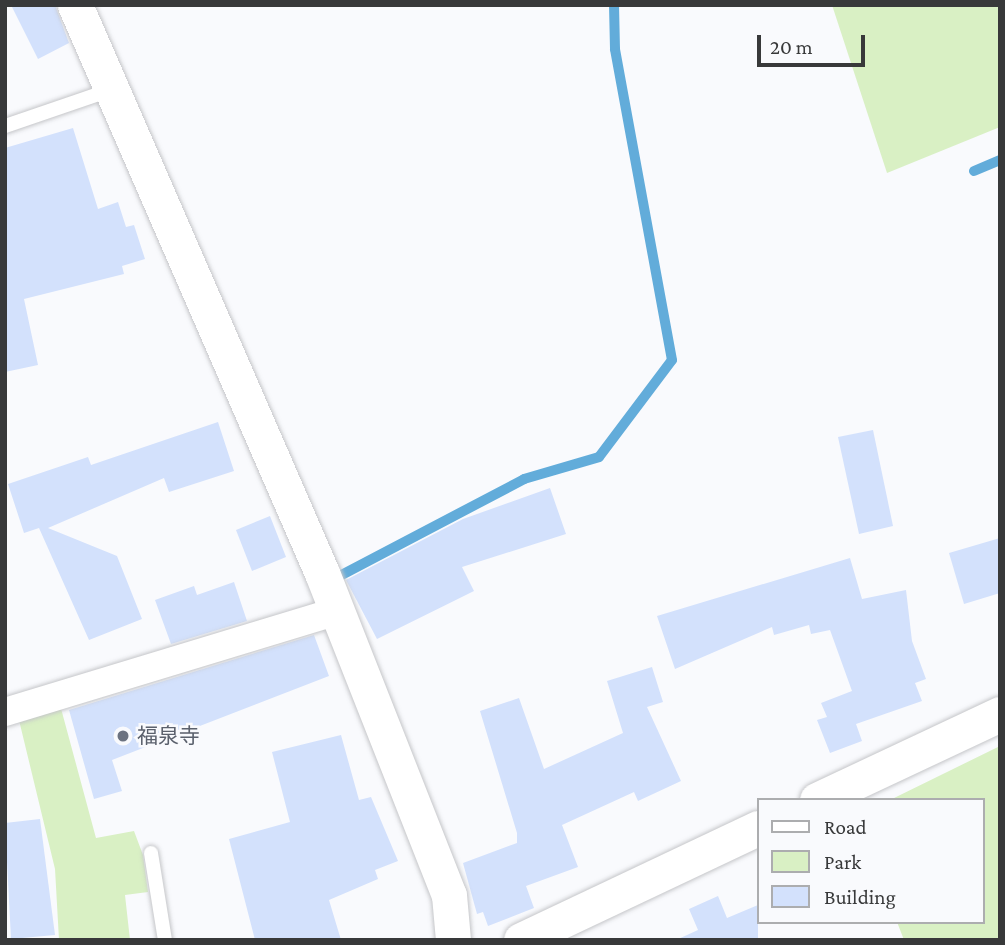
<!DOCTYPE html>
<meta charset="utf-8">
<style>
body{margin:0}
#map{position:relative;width:1005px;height:945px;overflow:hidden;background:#f9fafd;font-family:"Crimson Pro","Noto Sans JP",serif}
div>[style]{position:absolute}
.green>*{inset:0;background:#d9f0c4}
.stream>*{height:10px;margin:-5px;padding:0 5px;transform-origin:5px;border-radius:5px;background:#62acda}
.building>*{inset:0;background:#d3e1fc}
.roads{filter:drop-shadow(0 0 2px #c5c6c9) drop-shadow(0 0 2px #c5c6c9)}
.service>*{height:14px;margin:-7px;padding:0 7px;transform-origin:7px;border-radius:7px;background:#fff}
.minor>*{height:28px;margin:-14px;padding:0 14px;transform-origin:14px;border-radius:14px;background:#fff}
.tertiary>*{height:35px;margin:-17.5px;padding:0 17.5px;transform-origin:17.5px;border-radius:17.5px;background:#fff}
.dots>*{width:19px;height:19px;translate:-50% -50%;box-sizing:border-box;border:4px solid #f9fafd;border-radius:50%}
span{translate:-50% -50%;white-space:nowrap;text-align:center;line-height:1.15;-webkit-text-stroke:5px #f9fafd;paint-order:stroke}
.worship-label{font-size:21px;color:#5b616d}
.left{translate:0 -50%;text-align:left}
.frame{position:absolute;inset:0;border:7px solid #38393a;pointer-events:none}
.legend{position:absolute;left:757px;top:798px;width:228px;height:126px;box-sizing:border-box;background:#f9fafd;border:2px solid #acadaf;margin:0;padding:9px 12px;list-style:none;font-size:21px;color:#38393a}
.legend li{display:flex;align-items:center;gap:14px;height:35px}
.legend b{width:35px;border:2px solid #acadaf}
.scale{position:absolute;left:757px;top:35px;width:108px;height:32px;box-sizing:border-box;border:4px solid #38393a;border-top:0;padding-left:9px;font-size:21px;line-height:24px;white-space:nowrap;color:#38393a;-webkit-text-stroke:5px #f9fafd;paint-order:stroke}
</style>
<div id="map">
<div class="green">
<i style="clip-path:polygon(832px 5px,1000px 5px,1000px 127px,887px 173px)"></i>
<i style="clip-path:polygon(59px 701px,96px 838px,134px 831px,143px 855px,148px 892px,125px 895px,130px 940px,59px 940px,55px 869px,18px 716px)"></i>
<i style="clip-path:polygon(1000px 746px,1000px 940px,904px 940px,897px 922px,982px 922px,982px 800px,890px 800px)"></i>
</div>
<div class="stream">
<i style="left:974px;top:171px;width:28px;rotate:-23deg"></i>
<i style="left:332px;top:580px;width:217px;rotate:-27.7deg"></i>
<i style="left:524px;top:479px;width:78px;rotate:-16.3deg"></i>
<i style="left:599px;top:457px;width:121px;rotate:-53deg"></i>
<i style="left:672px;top:360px;width:316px;rotate:-100.4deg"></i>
<i style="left:615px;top:49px;width:44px;rotate:-91.3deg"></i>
</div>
<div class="building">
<i style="clip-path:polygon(11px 5px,55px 5px,69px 43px,38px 59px)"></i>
<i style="clip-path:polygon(73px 128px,98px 209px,118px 202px,126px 227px,134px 225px,145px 259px,122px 266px,124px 274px,24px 299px,38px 365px,5px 372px,5px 148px)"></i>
<i style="clip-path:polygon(218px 422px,234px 471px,169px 492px,164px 478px,48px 528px,117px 556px,142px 619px,89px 640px,39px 528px,24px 533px,8px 484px,88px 457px,91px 465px)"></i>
<i style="clip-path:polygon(873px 430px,893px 526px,859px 534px,838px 437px)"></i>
<i style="clip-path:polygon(550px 488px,566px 534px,462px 567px,474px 591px,377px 639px,346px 580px,463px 519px)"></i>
<i style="clip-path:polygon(270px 516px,286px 557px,252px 571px,236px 530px)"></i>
<i style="clip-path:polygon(1000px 538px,1000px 593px,964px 604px,949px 553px)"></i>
<i style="clip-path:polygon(850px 558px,862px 599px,906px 590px,912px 641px,926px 679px,915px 683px,922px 701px,856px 724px,862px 741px,830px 753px,817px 720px,827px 717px,821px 703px,852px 691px,830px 630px,811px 634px,809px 625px,774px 635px,772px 627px,675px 669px,657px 616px)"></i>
<i style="clip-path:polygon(234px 582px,247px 621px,171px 644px,155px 600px,194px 586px,197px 595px)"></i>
<i style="clip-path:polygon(314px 635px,329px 676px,112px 760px,122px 791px,94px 799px,69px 710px)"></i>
<i style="clip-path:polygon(652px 667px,663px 702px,647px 707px,681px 781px,638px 801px,634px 792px,562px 825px,578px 867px,526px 886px,534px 908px,488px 926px,483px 912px,477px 914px,463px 863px,517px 843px,517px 833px,480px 711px,519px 698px,544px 769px,623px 733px,607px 681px)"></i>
<i style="clip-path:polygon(341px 735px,359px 800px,371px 797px,398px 861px,375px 870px,378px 879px,329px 900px,341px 940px,255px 940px,229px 839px,290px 822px,272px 752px)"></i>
<i style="clip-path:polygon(40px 819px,55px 935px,11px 939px,5px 823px)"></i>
<i style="clip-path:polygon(718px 896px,727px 918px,758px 905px,758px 940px,676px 940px,698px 930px,689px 909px)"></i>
</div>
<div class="roads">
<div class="service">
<i style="left:5px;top:126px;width:114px;rotate:-18.9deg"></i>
<i style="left:151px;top:853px;width:88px;rotate:80.9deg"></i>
</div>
<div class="minor">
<i style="left:5px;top:712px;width:347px;rotate:-16.9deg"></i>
</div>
<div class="tertiary">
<i style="left:75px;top:5px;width:619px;rotate:66.5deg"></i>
<i style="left:322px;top:573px;width:346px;rotate:68.5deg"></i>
<i style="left:449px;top:895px;width:45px;rotate:84.9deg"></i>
<i style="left:817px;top:800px;width:202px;rotate:-25.2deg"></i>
<i style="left:521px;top:940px;width:262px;rotate:-25.3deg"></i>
</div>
</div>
<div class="dots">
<i style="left:123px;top:736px;background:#6b7280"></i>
</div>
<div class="worship-label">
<span class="left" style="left:137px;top:736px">福泉寺</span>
</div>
<div class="frame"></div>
<ul class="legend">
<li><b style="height:9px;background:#fff"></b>Road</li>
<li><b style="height:19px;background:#d9f0c4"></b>Park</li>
<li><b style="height:19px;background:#d3e1fc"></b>Building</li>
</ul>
<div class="scale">20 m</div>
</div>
